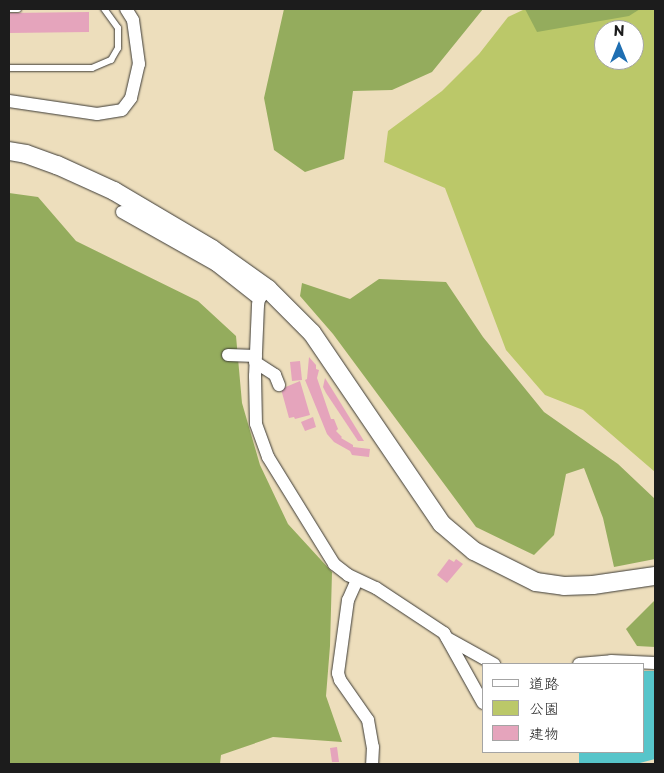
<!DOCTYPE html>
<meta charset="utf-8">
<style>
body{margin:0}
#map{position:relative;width:664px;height:773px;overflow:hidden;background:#eddebc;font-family:"Playpen Sans","Klee One",sans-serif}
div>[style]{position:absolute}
.green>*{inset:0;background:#bbc869}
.forest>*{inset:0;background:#94ac5d}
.water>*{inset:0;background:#57c5ca}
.building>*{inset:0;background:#e5a4bc}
.roads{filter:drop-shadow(0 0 1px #3b3934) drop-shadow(0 0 1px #3b3934)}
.lane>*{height:6px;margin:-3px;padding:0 3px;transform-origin:3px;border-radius:3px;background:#fff}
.street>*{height:12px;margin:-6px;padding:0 6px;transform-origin:6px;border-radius:6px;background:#fff}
.secondary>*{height:18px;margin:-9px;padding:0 9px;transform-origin:9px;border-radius:9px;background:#fff}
span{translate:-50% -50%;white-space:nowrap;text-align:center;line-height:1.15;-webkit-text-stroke:5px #fff;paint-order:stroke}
.frame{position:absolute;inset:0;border:10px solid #1c1c1c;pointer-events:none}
.legend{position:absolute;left:482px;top:663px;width:162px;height:90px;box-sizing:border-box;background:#fff;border:1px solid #a4a4a4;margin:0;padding:6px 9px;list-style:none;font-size:15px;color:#1c1c1c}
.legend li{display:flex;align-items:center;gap:10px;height:25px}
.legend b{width:25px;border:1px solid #a4a4a4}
.north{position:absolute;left:594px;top:20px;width:50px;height:50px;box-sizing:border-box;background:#fff;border:1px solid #a4a4a4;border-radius:50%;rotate:0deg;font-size:14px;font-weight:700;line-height:20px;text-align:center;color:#1c1c1c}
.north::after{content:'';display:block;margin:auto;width:18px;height:22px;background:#1f6fb2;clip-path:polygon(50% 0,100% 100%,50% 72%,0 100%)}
</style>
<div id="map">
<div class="green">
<i style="clip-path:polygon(evenodd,525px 9px,655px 9px,655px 472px,583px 410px,545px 395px,506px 350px,445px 188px,384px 162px,388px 131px,442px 91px,479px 54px,508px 17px,525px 9px,604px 30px,634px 30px,634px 60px,604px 60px,604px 30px)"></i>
</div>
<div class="forest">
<i style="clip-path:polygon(284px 9px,483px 9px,432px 72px,392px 90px,353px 91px,344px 159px,305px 172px,274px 150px,264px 98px)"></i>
<i style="clip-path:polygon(525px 9px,640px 9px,629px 16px,537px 32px)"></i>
<i style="clip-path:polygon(9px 193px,38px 197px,76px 241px,198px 301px,236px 336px,242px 403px,260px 465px,288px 524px,332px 572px,330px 646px,326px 696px,342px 742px,273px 737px,221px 755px,220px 764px,9px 764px)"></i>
<i style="clip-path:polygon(379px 279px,446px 282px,483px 337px,544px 412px,618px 464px,655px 499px,655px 559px,614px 567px,603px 518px,584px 468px,566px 474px,554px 535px,534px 555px,476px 527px,333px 334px,300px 296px,302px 283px,350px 299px)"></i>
<i style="clip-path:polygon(655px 600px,655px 647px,637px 646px,626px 629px)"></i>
</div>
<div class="water">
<i style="clip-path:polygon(643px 671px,655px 671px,655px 759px,636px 764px,579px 764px,579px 752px,643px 752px)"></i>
</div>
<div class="building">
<i style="clip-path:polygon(89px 12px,89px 32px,9px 33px,9px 13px)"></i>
<i style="clip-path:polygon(309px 357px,316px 365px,316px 369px,319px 370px,317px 378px,331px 419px,334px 419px,338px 429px,336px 431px,342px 437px,341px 438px,353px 445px,353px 447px,370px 449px,369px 457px,352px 455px,350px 451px,334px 442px,327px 434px,305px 380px,307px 379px)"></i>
<i style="clip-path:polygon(300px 361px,302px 380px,292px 381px,290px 362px)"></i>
<i style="clip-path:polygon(325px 378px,340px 402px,364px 441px,358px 441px,326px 393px,323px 387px)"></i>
<i style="clip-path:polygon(300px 381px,310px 415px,295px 419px,294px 417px,289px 418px,281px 389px)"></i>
<i style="clip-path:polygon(313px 417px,316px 427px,305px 431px,301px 422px)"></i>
<i style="clip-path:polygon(449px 559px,454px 562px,456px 559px,463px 564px,447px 583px,437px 575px)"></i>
<i style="clip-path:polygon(337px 747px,339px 762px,332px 762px,330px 748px)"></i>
</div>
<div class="roads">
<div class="lane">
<i style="left:9px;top:9px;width:9px"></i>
<i style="left:9px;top:68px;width:83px"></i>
<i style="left:92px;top:68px;width:21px;rotate:-23deg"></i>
<i style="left:111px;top:60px;width:14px;rotate:-60deg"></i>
<i style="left:118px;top:48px;width:20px;rotate:-90deg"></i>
<i style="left:118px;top:28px;width:24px;rotate:-126deg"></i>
</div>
<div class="street">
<i style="left:9px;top:101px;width:89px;rotate:8.4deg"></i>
<i style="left:97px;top:114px;width:25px;rotate:-9deg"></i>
<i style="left:122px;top:110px;width:15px;rotate:-53deg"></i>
<i style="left:131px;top:98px;width:35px;rotate:-77deg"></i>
<i style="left:139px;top:64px;width:44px;rotate:-97.8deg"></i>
<i style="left:133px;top:20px;width:13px;rotate:-122deg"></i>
<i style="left:122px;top:212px;width:108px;rotate:29.4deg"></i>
<i style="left:216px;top:265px;width:55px;rotate:38.3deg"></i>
<i style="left:268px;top:289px;width:13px;rotate:132deg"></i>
<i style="left:259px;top:299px;width:6px;rotate:99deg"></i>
<i style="left:258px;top:305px;width:71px;rotate:92.4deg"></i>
<i style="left:255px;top:376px;width:48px;rotate:88.8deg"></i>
<i style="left:256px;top:424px;width:35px;rotate:70deg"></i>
<i style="left:268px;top:457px;width:126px;rotate:58.3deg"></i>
<i style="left:334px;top:564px;width:18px;rotate:38deg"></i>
<i style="left:348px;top:575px;width:31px;rotate:25deg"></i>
<i style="left:376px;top:588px;width:82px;rotate:33.5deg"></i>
<i style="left:444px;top:633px;width:80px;rotate:60.9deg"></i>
<i style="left:228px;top:355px;width:28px;rotate:2deg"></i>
<i style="left:255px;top:362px;width:24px;rotate:33deg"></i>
<i style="left:275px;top:375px;width:11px;rotate:68deg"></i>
<i style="left:357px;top:580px;width:22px;rotate:114deg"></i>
<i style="left:348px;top:600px;width:74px;rotate:97.8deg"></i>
<i style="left:338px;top:673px;width:7px;rotate:74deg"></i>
<i style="left:340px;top:680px;width:49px;rotate:55deg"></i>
<i style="left:368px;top:720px;width:27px;rotate:80deg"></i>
<i style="left:373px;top:747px;width:17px;rotate:93deg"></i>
<i style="left:447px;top:638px;width:54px;rotate:29deg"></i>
<i style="left:579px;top:664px;width:32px;rotate:-5deg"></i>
<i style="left:611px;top:661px;width:44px;rotate:2.6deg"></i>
</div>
<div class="secondary">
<i style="left:9px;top:151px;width:17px;rotate:10deg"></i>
<i style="left:26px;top:154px;width:33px;rotate:20deg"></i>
<i style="left:57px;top:165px;width:63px;rotate:24.5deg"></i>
<i style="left:114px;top:191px;width:114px;rotate:30.6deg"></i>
<i style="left:212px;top:249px;width:69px;rotate:35.5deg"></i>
<i style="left:268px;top:289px;width:62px;rotate:45deg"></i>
<i style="left:312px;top:333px;width:231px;rotate:55.8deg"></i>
<i style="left:442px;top:524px;width:42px;rotate:40.2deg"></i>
<i style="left:474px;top:551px;width:69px;rotate:26.6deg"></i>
<i style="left:536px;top:582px;width:28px;rotate:8deg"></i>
<i style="left:564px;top:586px;width:29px;rotate:-2deg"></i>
<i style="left:593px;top:585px;width:63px;rotate:-8.3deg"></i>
</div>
</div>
<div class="frame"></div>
<ul class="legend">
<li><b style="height:6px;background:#fff"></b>道路</li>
<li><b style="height:14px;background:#bbc869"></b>公園</li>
<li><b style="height:14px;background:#e5a4bc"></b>建物</li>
</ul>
<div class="north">N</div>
</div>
